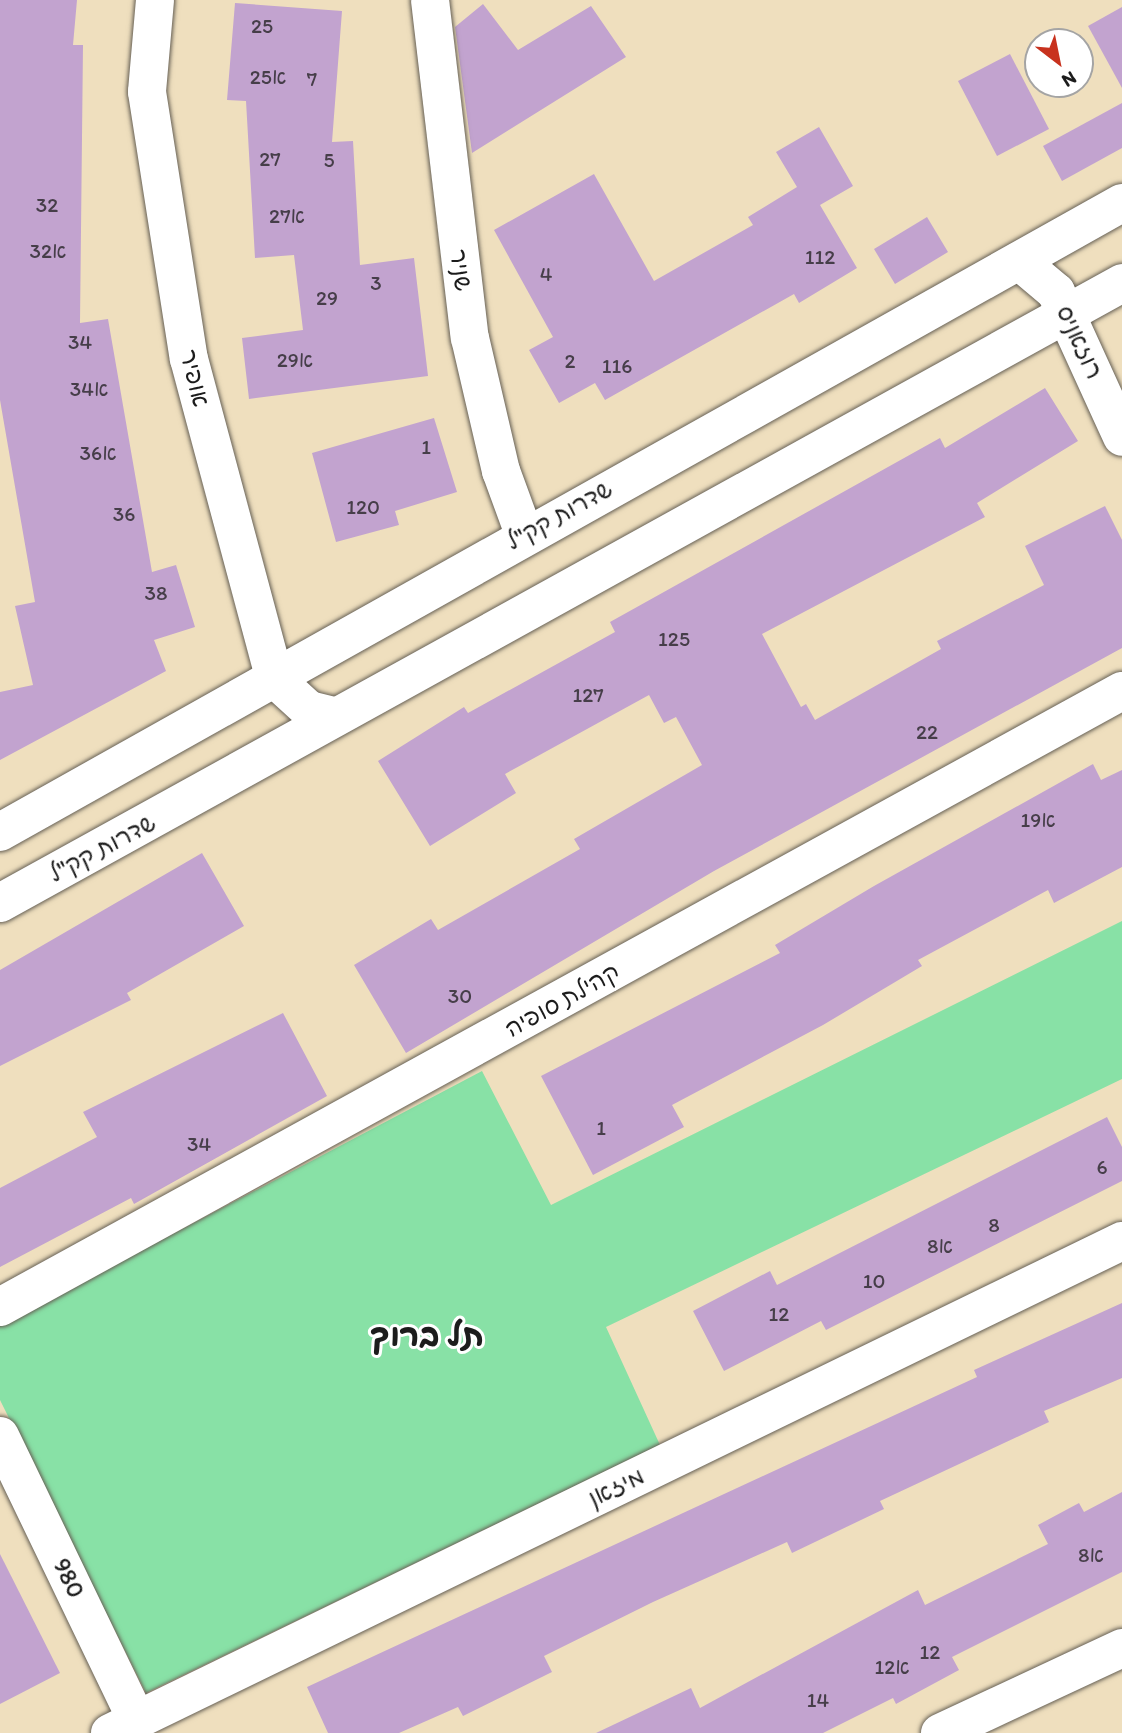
<!DOCTYPE html>
<meta charset="utf-8">
<style>
body{margin:0}
#map{position:relative;width:1122px;height:1733px;overflow:hidden;background:#efdfbe;font-family:Itim,"Playpen Sans Hebrew",sans-serif}
div>[style]{position:absolute}
.green>*{inset:0;background:#88e1a6}
.building>*{inset:0;background:#c2a3cf}
.roads{filter:drop-shadow(0 0 2px #666055) drop-shadow(0 0 2px #666055)}
.minor>*{height:38px;margin:-19px;padding:0 19px;transform-origin:19px;border-radius:19px;background:#fff}
.major>*{height:38px;margin:-19px;padding:0 19px;transform-origin:19px;border-radius:19px;background:#fff}
span{translate:-50% -50%;white-space:nowrap;text-align:center;line-height:1.15;-webkit-text-stroke:6px #fff;paint-order:stroke}
.number-label{font-size:21px;color:#463e49}
.number-label span{-webkit-text-stroke-width:0}
.street-label{font-size:24px;color:#1c1c1c}
.district-label{font-size:32px;color:#1c1c1c;font-weight:700}
.north{position:absolute;left:1024px;top:28px;width:70px;height:70px;box-sizing:border-box;background:#fff;border:2px solid #a4a4a4;border-radius:50%;rotate:148deg;font-size:19px;font-weight:700;line-height:28px;text-align:center;color:#1c1c1c}
.north::after{content:'';display:block;margin:auto;width:24px;height:32px;background:#c8321e;clip-path:polygon(50% 0,100% 100%,50% 72%,0 100%)}
</style>
<div id="map">
<div class="green">
<i style="clip-path:polygon(1122px 921px,1122px 1079px,606px 1327px,660px 1445px,146px 1693px,0 1400px,0 1325px,482px 1071px,551px 1205px)"></i>
</div>
<div class="building">
<i style="clip-path:polygon(0 0,77px 0,73px 45px,83px 45px,80px 323px,108px 319px,152px 572px,176px 565px,195px 627px,154px 640px,166px 671px,0 760px,0 692px,33px 685px,15px 606px,35px 602px,0 400px)"></i>
<i style="clip-path:polygon(235px 3px,342px 11px,332px 142px,353px 141px,360px 265px,414px 258px,428px 376px,249px 399px,242px 338px,303px 330px,294px 255px,255px 258px,246px 101px,227px 100px)"></i>
<i style="clip-path:polygon(483px 4px,518px 50px,591px 6px,626px 57px,472px 153px,455px 27px)"></i>
<i style="clip-path:polygon(1122px 7px,1122px 88px,1088px 26px)"></i>
<i style="clip-path:polygon(1010px 54px,1049px 129px,997px 156px,958px 81px)"></i>
<i style="clip-path:polygon(1122px 103px,1122px 148px,1062px 181px,1043px 146px)"></i>
<i style="clip-path:polygon(819px 127px,853px 186px,820px 205px,857px 268px,799px 303px,794px 294px,605px 400px,595px 383px,559px 403px,529px 350px,553px 337px,494px 230px,594px 174px,654px 281px,753px 225px,748px 217px,797px 187px,776px 152px)"></i>
<i style="clip-path:polygon(927px 217px,948px 252px,895px 284px,874px 249px)"></i>
<i style="clip-path:polygon(1045px 388px,1078px 441px,977px 503px,985px 517px,762px 634px,801px 707px,806px 704px,815px 720px,941px 649px,937px 641px,1044px 585px,1025px 546px,1105px 506px,1122px 540px,1122px 648px,714px 871px,406px 1053px,354px 965px,431px 919px,438px 930px,580px 849px,574px 839px,702px 765px,676px 717px,664px 723px,649px 695px,505px 774px,516px 793px,430px 846px,378px 761px,464px 707px,468px 713px,615px 632px,610px 622px,940px 438px,945px 448px)"></i>
<i style="clip-path:polygon(434px 418px,457px 492px,395px 511px,399px 525px,336px 542px,312px 453px)"></i>
<i style="clip-path:polygon(1093px 764px,1101px 780px,1122px 770px,1122px 867px,1054px 903px,1048px 890px,918px 960px,922px 966px,823px 1025px,672px 1105px,684px 1127px,593px 1175px,541px 1076px,780px 953px,775px 945px,874px 886px)"></i>
<i style="clip-path:polygon(202px 853px,244px 926px,127px 993px,131px 1000px,0 1066px,0 970px)"></i>
<i style="clip-path:polygon(283px 1013px,327px 1096px,134px 1204px,131px 1198px,0 1267px,0 1188px,97px 1137px,83px 1112px)"></i>
<i style="clip-path:polygon(1107px 1117px,1122px 1147px,1122px 1181px,826px 1330px,821px 1321px,724px 1371px,693px 1311px,770px 1271px,777px 1285px)"></i>
<i style="clip-path:polygon(1122px 1303px,1122px 1378px,1044px 1411px,1049px 1422px,880px 1501px,884px 1509px,792px 1553px,787px 1542px,653px 1602px,544px 1656px,552px 1672px,463px 1716px,458px 1707px,399px 1733px,328px 1733px,307px 1687px,977px 1377px,974px 1370px)"></i>
<i style="clip-path:polygon(1122px 1492px,1122px 1572px,952px 1657px,959px 1670px,896px 1704px,893px 1698px,823px 1733px,596px 1733px,691px 1688px,700px 1708px,918px 1590px,925px 1605px,1048px 1544px,1038px 1525px,1079px 1503px,1084px 1512px)"></i>
<i style="clip-path:polygon(0 1554px,60px 1673px,0 1704px)"></i>
</div>
<div class="roads">
<div class="minor">
<i style="left:155px;top:0;width:92px;rotate:95deg"></i>
<i style="left:147px;top:92px;width:270px;rotate:81.1deg"></i>
<i style="left:189px;top:359px;width:331px;rotate:75deg"></i>
<i style="left:275px;top:679px;width:46px;rotate:42.4deg"></i>
<i style="left:309px;top:710px;width:25px;rotate:14deg"></i>
<i style="left:430px;top:0;width:340px;rotate:83.3deg"></i>
<i style="left:470px;top:338px;width:137px;rotate:76.9deg"></i>
<i style="left:501px;top:471px;width:67px;rotate:69.9deg"></i>
<i style="left:1019px;top:261px;width:48px;rotate:40deg"></i>
<i style="left:1056px;top:292px;width:159px;rotate:65.5deg"></i>
<i style="left:0;top:1307px;width:1280px;rotate:-28.77deg"></i>
<i style="left:0;top:1436px;width:316px;rotate:64.3deg"></i>
<i style="left:110px;top:1733px;width:1125px;rotate:-25.93deg"></i>
<i style="left:940px;top:1733px;width:201px;rotate:-25deg"></i>
</div>
<div class="major">
<i style="left:0;top:832px;width:1286px;rotate:-29.28deg"></i>
<i style="left:0;top:903px;width:1282px;rotate:-28.92deg"></i>
</div>
</div>
<div class="number-label">
<span style="left:262px;top:26px">25</span>
<span style="left:268px;top:77px">25א</span>
<span style="left:312px;top:79px">7</span>
<span style="left:270px;top:159px">27</span>
<span style="left:329px;top:160px">5</span>
<span style="left:47px;top:205px">32</span>
<span style="left:287px;top:216px">27א</span>
<span style="left:48px;top:251px">32א</span>
<span style="left:820px;top:257px">112</span>
<span style="left:546px;top:274px">4</span>
<span style="left:376px;top:283px">3</span>
<span style="left:327px;top:298px">29</span>
<span style="left:80px;top:342px">34</span>
<span style="left:295px;top:360px">29א</span>
<span style="left:570px;top:361px">2</span>
<span style="left:617px;top:366px">116</span>
<span style="left:89px;top:389px">34א</span>
<span style="left:426px;top:447px">1</span>
<span style="left:98px;top:453px">36א</span>
<span style="left:363px;top:507px">120</span>
<span style="left:124px;top:514px">36</span>
<span style="left:156px;top:593px">38</span>
<span style="left:674px;top:639px">125</span>
<span style="left:588px;top:695px">127</span>
<span style="left:927px;top:732px">22</span>
<span style="left:1038px;top:820px">19א</span>
<span style="left:460px;top:996px">30</span>
<span style="left:601px;top:1128px">1</span>
<span style="left:199px;top:1144px">34</span>
<span style="left:1102px;top:1167px">6</span>
<span style="left:994px;top:1225px">8</span>
<span style="left:940px;top:1246px">8א</span>
<span style="left:874px;top:1281px">10</span>
<span style="left:779px;top:1314px">12</span>
<span style="left:1091px;top:1555px">8א</span>
<span style="left:930px;top:1652px">12</span>
<span style="left:892px;top:1667px">12א</span>
<span style="left:818px;top:1700px">14</span>
</div>
<div class="street-label">
<span style="left:461px;top:270px;rotate:82deg">שניר</span>
<span style="left:1080px;top:342px;rotate:65deg">רוזאניס</span>
<span style="left:195px;top:378px;rotate:76deg">אופיר</span>
<span style="left:559px;top:515px;rotate:-29deg">שדרות קק"ל</span>
<span style="left:102px;top:848px;rotate:-28deg">שדרות קק"ל</span>
<span style="left:562px;top:1000px;rotate:-29deg">קהילת סופיה</span>
<span style="left:616px;top:1487px;rotate:-26deg">מיזאן</span>
<span style="left:69px;top:1578px;rotate:64deg">980</span>
</div>
<div class="district-label">
<span style="left:427px;top:1335px">תל ברוך</span>
</div>
<div class="north">N</div>
</div>
